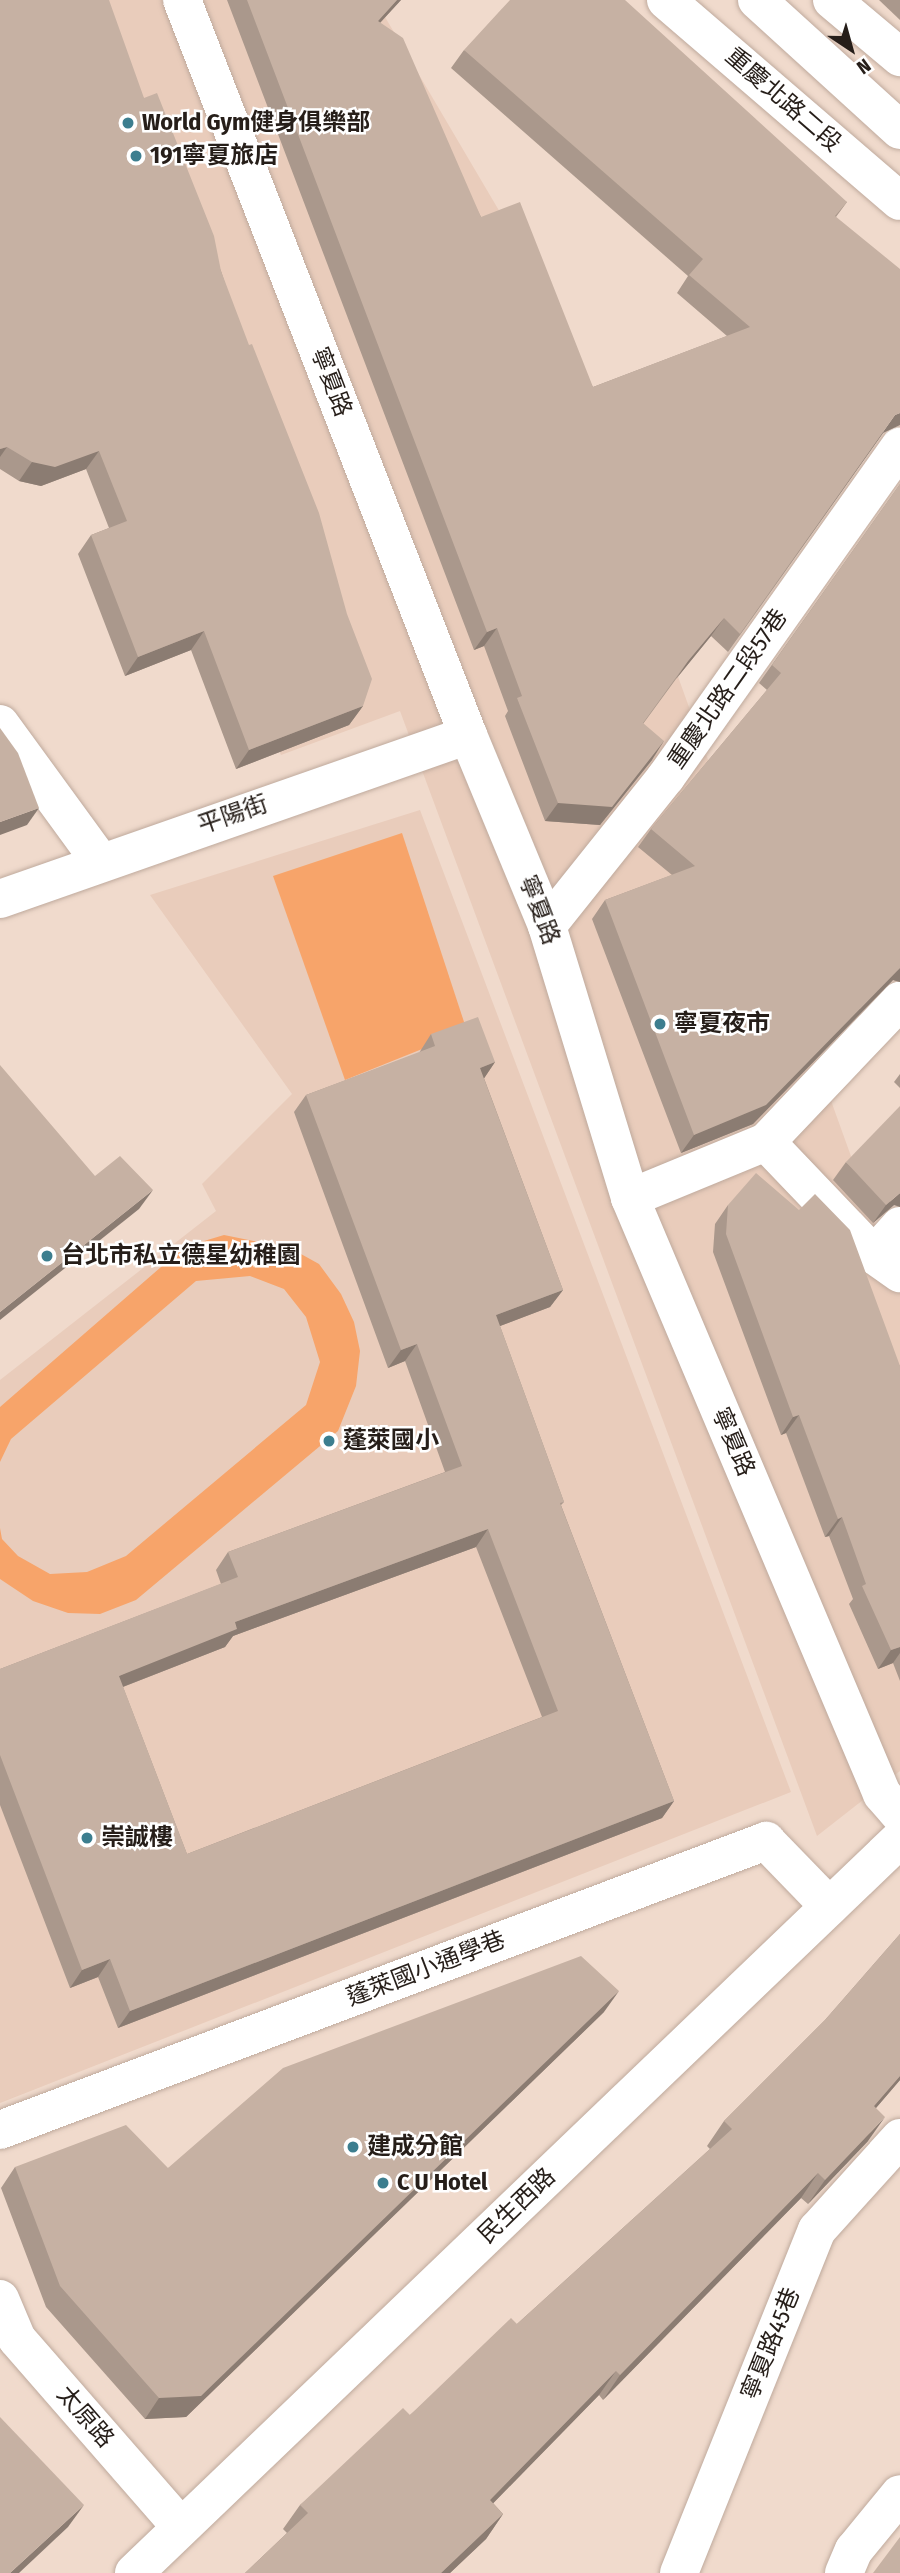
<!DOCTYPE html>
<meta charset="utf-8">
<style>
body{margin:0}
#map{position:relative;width:900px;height:2573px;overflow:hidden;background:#f0dacc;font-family:"Fira Sans Condensed","Noto Sans TC",sans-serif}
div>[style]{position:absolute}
.built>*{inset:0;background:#e9ccbb}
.green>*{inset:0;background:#f7a46a}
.roads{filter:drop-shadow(0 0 2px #bfaa9d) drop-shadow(0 0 2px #bfaa9d)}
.minor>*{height:38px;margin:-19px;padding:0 19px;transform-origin:19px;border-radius:19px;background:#fff}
.major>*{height:38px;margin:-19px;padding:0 19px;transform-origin:19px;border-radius:19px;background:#fff}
.wall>*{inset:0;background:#aa988c}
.shaded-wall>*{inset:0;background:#8b7c72}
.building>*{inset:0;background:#c6b1a3}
.dots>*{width:19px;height:19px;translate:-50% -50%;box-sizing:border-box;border:4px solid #fff;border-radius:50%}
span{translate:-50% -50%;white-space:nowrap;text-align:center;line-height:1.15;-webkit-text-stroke:5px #fff;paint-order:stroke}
.street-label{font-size:24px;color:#261e19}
.poi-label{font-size:24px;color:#261e19;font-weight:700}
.left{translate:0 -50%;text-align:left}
.north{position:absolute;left:816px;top:14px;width:70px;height:70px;-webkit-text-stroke:5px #fff;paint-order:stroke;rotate:144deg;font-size:19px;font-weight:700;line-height:28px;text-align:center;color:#261e19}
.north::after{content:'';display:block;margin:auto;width:24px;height:32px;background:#261e19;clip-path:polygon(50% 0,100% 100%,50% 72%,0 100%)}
</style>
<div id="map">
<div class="built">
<i style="clip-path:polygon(0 0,375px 0,527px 258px,900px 1292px,900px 1771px,817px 1836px,400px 711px,281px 755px,0 117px)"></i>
<i style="clip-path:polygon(420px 810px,791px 1792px,0 2103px,0 1380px,216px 1211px,202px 1184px,292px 1094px,150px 895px)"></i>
</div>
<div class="green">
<i style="clip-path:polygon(402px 833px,467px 1031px,345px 1080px,273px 876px)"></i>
<i style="clip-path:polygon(224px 1235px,292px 1249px,319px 1264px,341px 1294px,354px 1322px,360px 1351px,356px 1386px,338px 1431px,136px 1600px,100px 1614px,68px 1613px,33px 1601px,0 1579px,0 1528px,2px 1539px,18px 1556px,50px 1574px,87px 1572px,126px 1556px,306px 1405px,320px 1362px,306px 1317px,284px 1289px,250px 1276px,196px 1281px,11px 1439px,0 1462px,0 1407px,184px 1247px)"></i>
</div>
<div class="roads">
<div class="minor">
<i style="left:182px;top:0;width:789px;rotate:68.74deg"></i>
<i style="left:468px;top:735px;width:207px;rotate:67.5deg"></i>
<i style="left:547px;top:926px;width:284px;rotate:73deg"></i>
<i style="left:630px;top:1198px;width:647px;rotate:67.08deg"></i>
<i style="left:882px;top:1794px;width:28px;rotate:49deg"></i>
<i style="left:757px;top:0;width:193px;rotate:42.3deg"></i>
<i style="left:0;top:724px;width:170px;rotate:53.9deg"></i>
<i style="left:0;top:899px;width:496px;rotate:-19.3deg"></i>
<i style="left:547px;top:926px;width:191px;rotate:-51.4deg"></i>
<i style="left:666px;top:777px;width:405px;rotate:-54.7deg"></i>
<i style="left:766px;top:1142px;width:156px;rotate:46.3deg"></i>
<i style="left:874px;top:1255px;width:32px;rotate:35deg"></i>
<i style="left:630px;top:1198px;width:147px;rotate:-22.4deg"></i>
<i style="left:766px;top:1142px;width:195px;rotate:-46.5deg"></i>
<i style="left:874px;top:1255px;width:39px;rotate:-48deg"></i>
<i style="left:0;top:2130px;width:819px;rotate:-20.67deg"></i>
<i style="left:766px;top:1841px;width:91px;rotate:45.9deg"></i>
<i style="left:0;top:2299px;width:43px;rotate:67deg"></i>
<i style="left:17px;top:2339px;width:249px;rotate:48.9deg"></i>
<i style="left:134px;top:2573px;width:1061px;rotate:-43.78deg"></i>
<i style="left:679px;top:2573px;width:370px;rotate:-68.1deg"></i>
<i style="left:817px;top:2230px;width:124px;rotate:-47.9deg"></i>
<i style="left:844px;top:2573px;width:25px;rotate:-67deg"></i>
<i style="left:854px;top:2550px;width:72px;rotate:-50.6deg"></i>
</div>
<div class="major">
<i style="left:666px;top:0;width:308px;rotate:40.7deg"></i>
<i style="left:832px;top:0;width:89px;rotate:40deg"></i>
</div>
</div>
<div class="wall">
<i style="clip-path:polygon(0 0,144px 98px,221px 271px,363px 706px,349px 725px,236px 769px,191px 650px,125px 676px,78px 554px,91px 535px,109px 528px,86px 469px,41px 486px,19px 481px,0 469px)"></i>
<i style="clip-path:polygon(227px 0,401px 0,380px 23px,481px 217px,593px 387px,727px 336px,677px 293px,688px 276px,451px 68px,464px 50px,847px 202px,836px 217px,883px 433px,728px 652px,711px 636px,676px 679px,643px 724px,652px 760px,600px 825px,545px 821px,505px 716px,508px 711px,484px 646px,474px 650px)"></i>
<i style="clip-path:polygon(879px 0,900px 0,900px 20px)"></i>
<i style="clip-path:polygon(900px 484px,900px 982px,893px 980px,753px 1124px,681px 1153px,592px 919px,605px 900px,672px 875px,638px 847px,651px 829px,767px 690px,759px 683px)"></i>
<i style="clip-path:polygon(evenodd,431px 1034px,495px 1062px,484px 1078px,563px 1290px,550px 1307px,500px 1326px,564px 1502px,561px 1505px,674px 1801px,662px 1818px,118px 2028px,98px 1977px,70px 1988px,0 1805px,0 1669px,221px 1584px,216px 1570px,228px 1552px,445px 1472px,405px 1361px,388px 1368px,294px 1112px,306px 1095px,419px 1053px,431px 1034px,476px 1547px,542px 1717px,187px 1854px,123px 1687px,225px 1647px,233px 1636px,476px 1547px)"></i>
<i style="clip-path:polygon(900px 1074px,900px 1088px,894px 1082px)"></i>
<i style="clip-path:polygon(846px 1162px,894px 1205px,873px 1223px,833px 1180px)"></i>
<i style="clip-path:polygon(728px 1205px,900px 1366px,900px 1681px,893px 1663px,878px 1669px,849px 1604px,853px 1599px,829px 1536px,825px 1537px,786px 1433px,781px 1435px,713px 1252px,715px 1224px)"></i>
<i style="clip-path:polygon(900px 1934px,900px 2080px,876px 2108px,868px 2141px,808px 2204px,801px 2198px,603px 2400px,599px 2395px,493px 2503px,503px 2514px,486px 2539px,450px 2573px,245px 2573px,287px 2533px,283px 2529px,300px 2505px,410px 2415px,517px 2324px,710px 2149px,707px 2146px,724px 2121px,825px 2020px)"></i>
<i style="clip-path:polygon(604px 2012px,186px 2417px,145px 2419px,46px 2307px,1px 2188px,15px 2167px,168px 2168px)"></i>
</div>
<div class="shaded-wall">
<i style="clip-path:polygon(397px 0,401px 0,365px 39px,378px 21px)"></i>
<i style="clip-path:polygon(900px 413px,900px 425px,883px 433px,728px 652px,895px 415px)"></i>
<i style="clip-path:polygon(7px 447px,0 457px,0 449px)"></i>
<i style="clip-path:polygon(99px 451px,86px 469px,41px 486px,19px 481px,32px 462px)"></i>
<i style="clip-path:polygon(724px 618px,711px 636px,676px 679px,688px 661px)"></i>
<i style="clip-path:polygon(497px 628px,484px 646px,474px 650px,487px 632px)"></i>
<i style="clip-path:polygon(204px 631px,191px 650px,125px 676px,138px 657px)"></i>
<i style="clip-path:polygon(363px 706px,349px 725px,236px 769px,249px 750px)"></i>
<i style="clip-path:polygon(664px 741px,652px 760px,600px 825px,545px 821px,558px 803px)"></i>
<i style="clip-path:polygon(39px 808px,27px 825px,0 835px,0 822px)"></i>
<i style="clip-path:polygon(900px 968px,900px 982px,893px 980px,753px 1124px,681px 1153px,694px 1135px)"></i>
<i style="clip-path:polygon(495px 1062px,483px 1080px,480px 1068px)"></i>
<i style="clip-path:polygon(153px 1190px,139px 1209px,0 1320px,0 1312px)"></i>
<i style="clip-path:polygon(900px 1193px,900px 1207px,894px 1205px,873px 1223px,886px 1205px)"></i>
<i style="clip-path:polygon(563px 1290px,550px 1307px,484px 1332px,496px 1315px)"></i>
<i style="clip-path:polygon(417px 1344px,405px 1361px,388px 1368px,401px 1350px)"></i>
<i style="clip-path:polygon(799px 1415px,786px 1433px,781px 1435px,793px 1417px)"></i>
<i style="clip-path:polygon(842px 1517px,829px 1536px,825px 1537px,838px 1519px)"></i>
<i style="clip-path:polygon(488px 1529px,476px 1547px,233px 1636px,225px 1647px,107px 1693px,119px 1676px,235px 1622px)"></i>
<i style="clip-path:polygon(900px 1647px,900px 1653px,893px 1663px,878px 1669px,891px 1650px)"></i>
<i style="clip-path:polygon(674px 1801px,662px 1818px,118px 2028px,130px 2011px)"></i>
<i style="clip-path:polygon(110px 1959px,98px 1977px,70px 1988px,82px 1970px)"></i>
<i style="clip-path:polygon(619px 1991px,604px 2012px,186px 2417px,145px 2419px,159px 2398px)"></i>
<i style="clip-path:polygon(900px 2076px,900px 2080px,857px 2130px,874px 2106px)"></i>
<i style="clip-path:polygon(885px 2117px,868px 2141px,808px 2204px,825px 2180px)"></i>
<i style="clip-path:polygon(818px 2173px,801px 2198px,603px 2400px,620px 2375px)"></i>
<i style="clip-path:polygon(616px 2371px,599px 2395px,473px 2524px,490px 2500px)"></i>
<i style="clip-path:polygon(84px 2505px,68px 2527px,19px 2573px,10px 2573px)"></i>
<i style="clip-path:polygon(503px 2514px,486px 2539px,450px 2573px,441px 2573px)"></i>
</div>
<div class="building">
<i style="clip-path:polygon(0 0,109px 0,144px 98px,157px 93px,214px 236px,221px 271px,249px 345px,252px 344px,319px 513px,347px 614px,372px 679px,363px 706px,249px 750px,204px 631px,138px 657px,91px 535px,127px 521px,99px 451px,55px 467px,32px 462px,7px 447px,0 449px)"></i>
<i style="clip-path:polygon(247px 0,397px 0,378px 21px,403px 38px,481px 217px,520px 202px,593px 387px,750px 327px,689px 275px,703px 259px,464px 50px,510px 0,625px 0,847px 202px,835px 216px,900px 269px,900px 413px,895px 415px,740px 634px,724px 618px,688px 661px,643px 723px,664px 741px,612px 807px,558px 803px,517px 698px,522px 696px,497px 628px,487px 632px)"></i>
<i style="clip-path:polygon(900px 484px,900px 968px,766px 1105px,694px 1135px,605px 900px,695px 866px,651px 829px,781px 673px,772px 665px)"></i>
<i style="clip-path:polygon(0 728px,18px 753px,39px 808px,0 822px)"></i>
<i style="clip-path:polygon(evenodd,478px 1017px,495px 1062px,480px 1068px,563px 1290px,496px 1315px,564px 1502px,560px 1503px,674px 1801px,130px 2011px,110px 1959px,82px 1970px,0 1755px,0 1669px,238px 1577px,228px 1552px,462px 1466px,417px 1344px,401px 1350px,306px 1095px,435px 1046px,431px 1034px,478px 1017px,488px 1529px,558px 1711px,187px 1854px,119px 1676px,237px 1629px,235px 1622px,488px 1529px)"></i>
<i style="clip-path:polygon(0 1065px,95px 1176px,120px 1156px,153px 1190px,0 1312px)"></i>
<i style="clip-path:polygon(900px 1106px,900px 1193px,886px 1205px,846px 1162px)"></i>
<i style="clip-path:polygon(756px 1173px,799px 1210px,815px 1194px,850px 1230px,900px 1366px,900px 1647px,891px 1650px,862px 1586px,866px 1584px,842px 1517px,838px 1519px,799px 1415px,793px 1417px,726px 1234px,728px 1205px)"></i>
<i style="clip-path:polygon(900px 1934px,900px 2076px,874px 2106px,885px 2117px,825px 2180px,818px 2173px,620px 2375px,616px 2371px,490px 2500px,503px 2514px,441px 2573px,245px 2573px,308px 2513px,300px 2505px,403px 2408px,410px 2415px,511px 2318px,517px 2324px,732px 2129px,724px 2121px,825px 2020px)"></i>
<i style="clip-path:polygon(581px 1956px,619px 1991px,201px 2396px,159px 2398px,60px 2286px,15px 2167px,126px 2125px,168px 2168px,283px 2068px)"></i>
<i style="clip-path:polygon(0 2417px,84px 2505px,10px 2573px,0 2573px)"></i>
<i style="clip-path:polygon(900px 2537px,900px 2573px,873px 2573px)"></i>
</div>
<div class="dots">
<i style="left:128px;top:123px;background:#3c7e8f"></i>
<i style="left:136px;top:156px;background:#3c7e8f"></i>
<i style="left:660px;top:1024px;background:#3c7e8f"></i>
<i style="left:47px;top:1256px;background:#3c7e8f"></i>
<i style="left:329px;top:1441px;background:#3c7e8f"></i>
<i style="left:87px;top:1838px;background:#3c7e8f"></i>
<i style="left:353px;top:2147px;background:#3c7e8f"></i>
<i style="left:383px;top:2183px;background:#3c7e8f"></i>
</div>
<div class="street-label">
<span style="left:783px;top:100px;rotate:41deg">重慶北路二段</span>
<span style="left:331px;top:382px;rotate:69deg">寧夏路</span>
<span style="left:728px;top:689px;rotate:-55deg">重慶北路二段57巷</span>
<span style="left:233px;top:815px;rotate:-19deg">平陽街</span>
<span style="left:539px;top:910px;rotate:69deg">寧夏路</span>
<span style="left:733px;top:1442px;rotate:67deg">寧夏路</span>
<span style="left:426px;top:1969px;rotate:-21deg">蓬萊國小通學巷</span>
<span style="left:517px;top:2206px;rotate:-44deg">民生西路</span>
<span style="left:771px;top:2344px;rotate:-68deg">寧夏路45巷</span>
<span style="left:85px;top:2417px;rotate:49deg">太原路</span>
</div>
<div class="poi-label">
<span class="left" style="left:142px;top:123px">World Gym健身俱樂部</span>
<span class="left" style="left:150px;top:156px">191寧夏旅店</span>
<span class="left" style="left:674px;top:1024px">寧夏夜市</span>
<span class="left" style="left:61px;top:1256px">台北市私立德星幼稚園</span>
<span class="left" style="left:343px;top:1441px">蓬萊國小</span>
<span class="left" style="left:101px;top:1838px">崇誠樓</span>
<span class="left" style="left:367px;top:2147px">建成分館</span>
<span class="left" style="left:397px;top:2183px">C U Hotel</span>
</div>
<div class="north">N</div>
</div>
